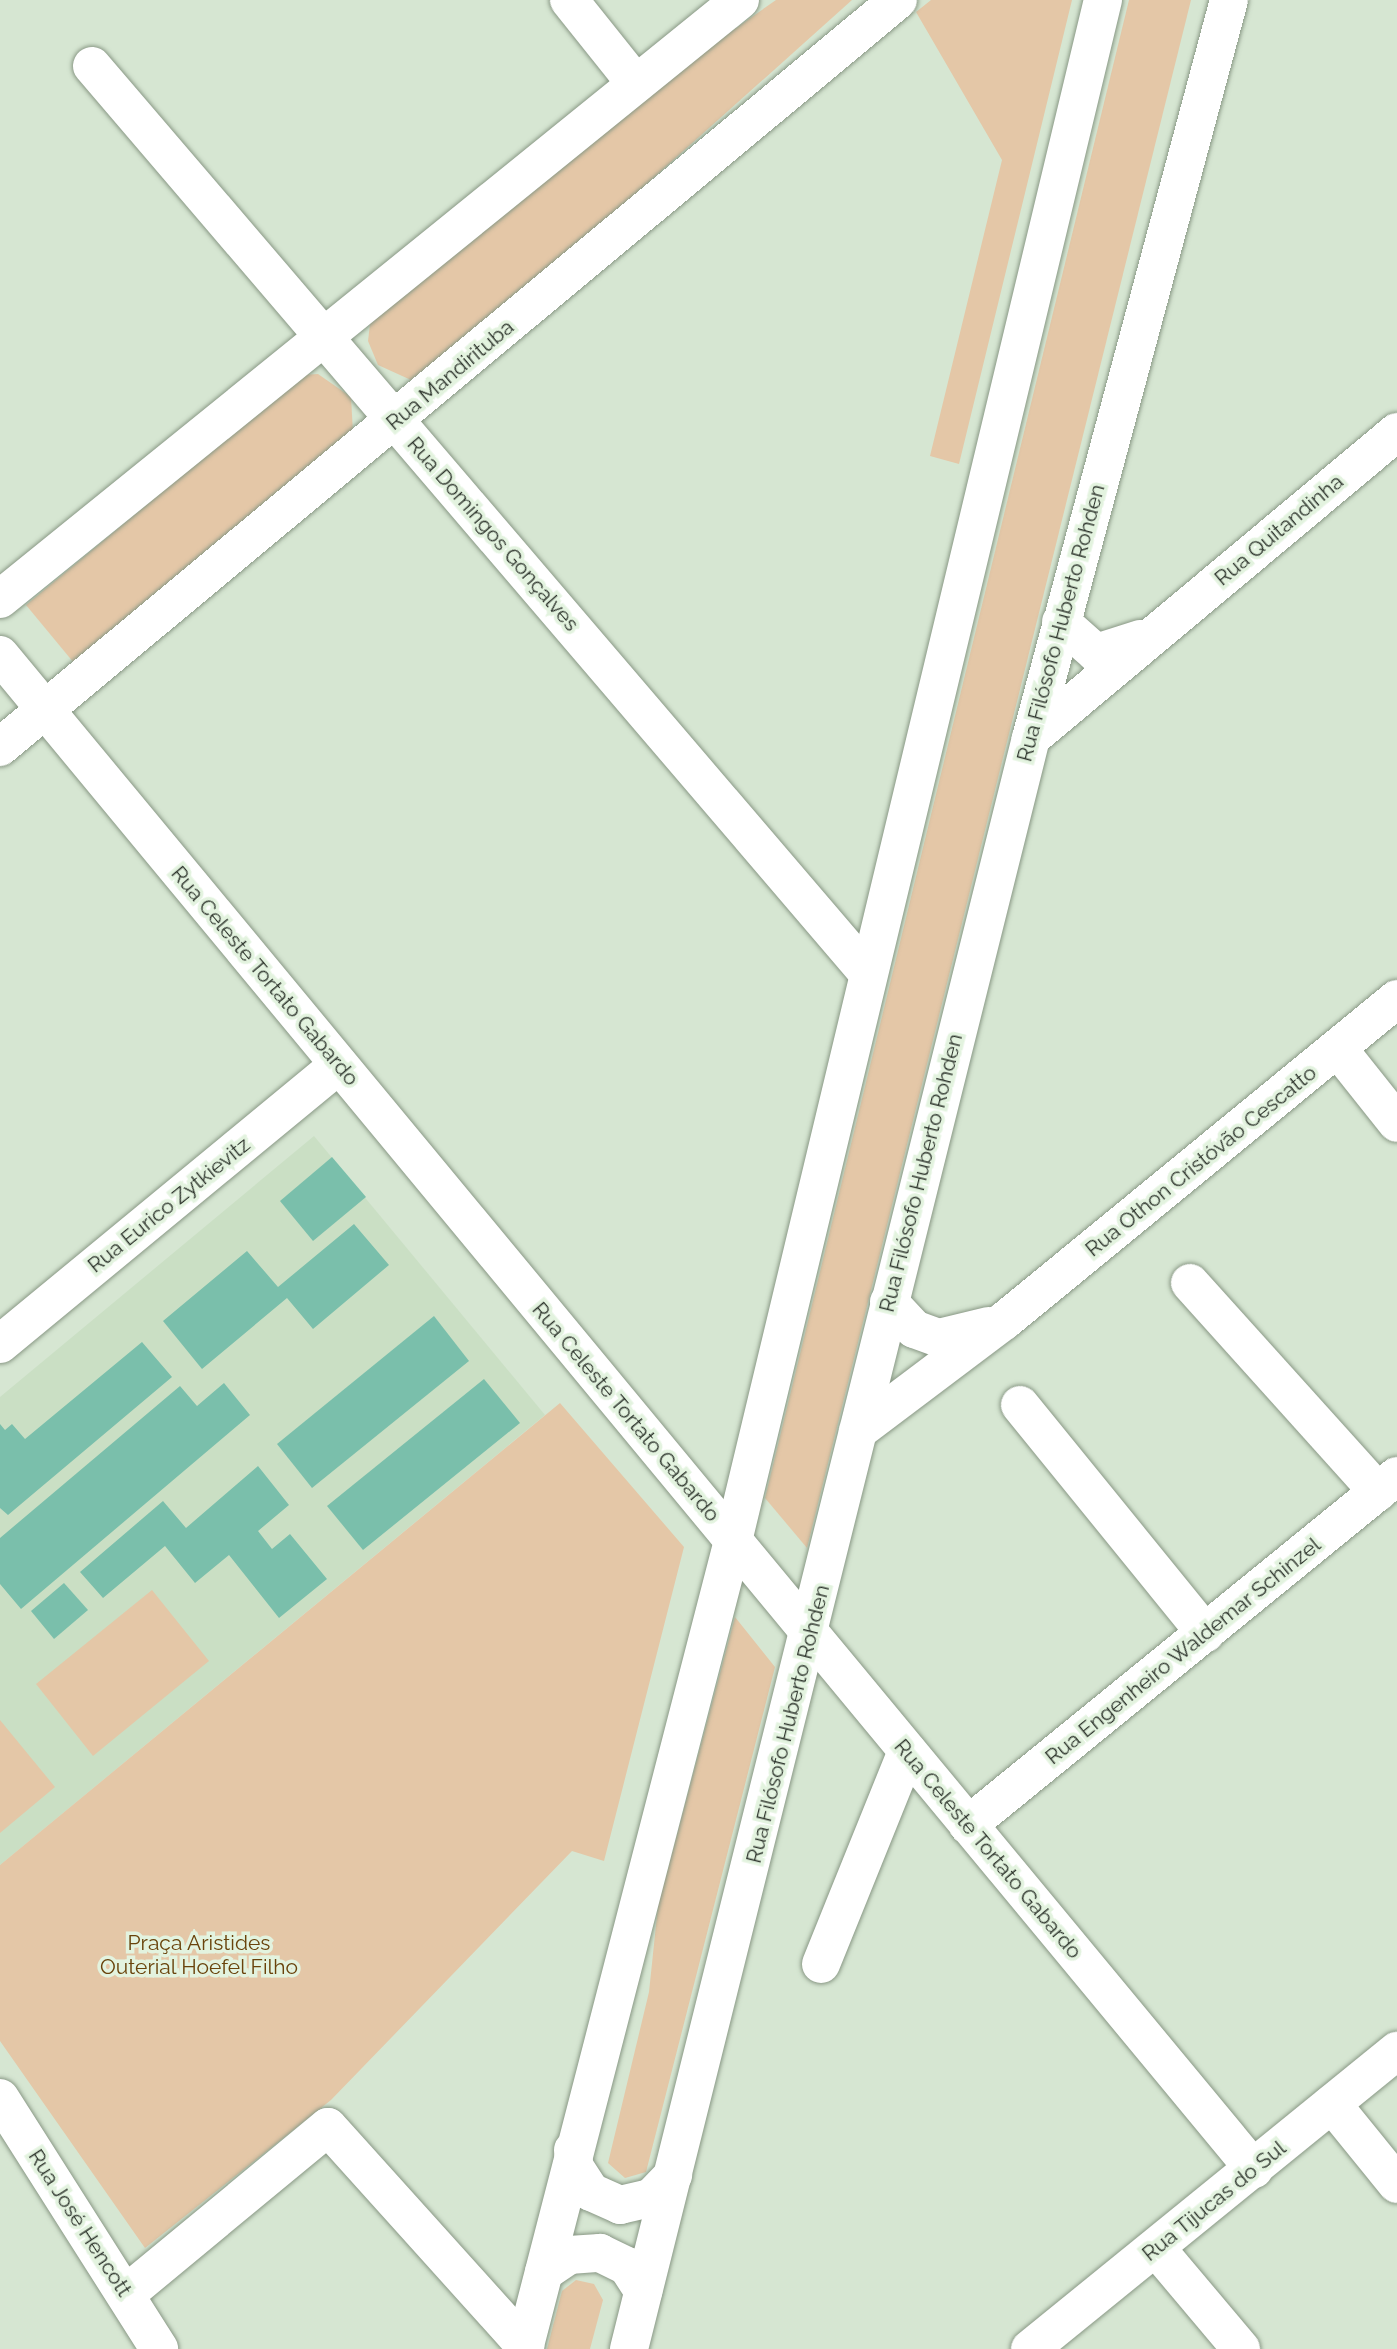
<!DOCTYPE html>
<meta charset="utf-8">
<style>
body{margin:0}
#map{position:relative;width:1397px;height:2349px;overflow:hidden;background:#d6e6d2;font-family:Raleway,sans-serif}
div>[style]{position:absolute}
.built>*{inset:0;background:#cadfc4}
.green>*{inset:0;background:#e4c7a7}
.building>*{inset:0;background:#7abfab}
.roads{filter:drop-shadow(0 0 2px #899885) drop-shadow(0 0 2px #899885)}
.minor>*{height:38px;margin:-19px;padding:0 19px;transform-origin:19px;border-radius:19px;background:#fff}
.major>*{height:38px;margin:-19px;padding:0 19px;transform-origin:19px;border-radius:19px;background:#fff}
span{translate:-50% -50%;white-space:nowrap;text-align:center;line-height:1.15;-webkit-text-stroke:7px #e3f3df;paint-order:stroke}
.street-label{font-size:21px;color:#2b322a}
.park-label{font-size:21px;color:#69430b}
</style>
<div id="map">
<div class="built">
<i style="clip-path:polygon(314px 1136px,545px 1415px,0 1865px,0 1397px)"></i>
</div>
<div class="green">
<i style="clip-path:polygon(776px 0,852px 0,564px 258px,411px 380px,378px 365px,368px 341px,371px 316px,644px 93px)"></i>
<i style="clip-path:polygon(931px 0,1072px 0,959px 464px,930px 456px,1002px 160px,916px 12px)"></i>
<i style="clip-path:polygon(1129px 0,1191px 0,807px 1548px,765px 1498px)"></i>
<i style="clip-path:polygon(318px 374px,351px 397px,353px 433px,74px 663px,26px 605px,303px 375px)"></i>
<i style="clip-path:polygon(560px 1403px,684px 1547px,604px 1861px,572px 1851px,331px 2100px,145px 2248px,0 2041px,0 1865px)"></i>
<i style="clip-path:polygon(152px 1590px,209px 1661px,93px 1756px,36px 1684px)"></i>
<i style="clip-path:polygon(735px 1617px,775px 1667px,646px 2172px,625px 2178px,608px 2163px,649px 1992px,658px 1906px)"></i>
<i style="clip-path:polygon(0 1720px,55px 1787px,0 1833px)"></i>
<i style="clip-path:polygon(576px 2280px,594px 2284px,603px 2300px,590px 2349px,547px 2349px,562px 2291px)"></i>
</div>
<div class="building">
<i style="clip-path:polygon(332px 1157px,366px 1197px,313px 1241px,280px 1201px)"></i>
<i style="clip-path:polygon(354px 1224px,389px 1265px,313px 1329px,287px 1298px,202px 1369px,163px 1321px,247px 1251px,278px 1287px)"></i>
<i style="clip-path:polygon(434px 1316px,469px 1361px,312px 1488px,277px 1444px)"></i>
<i style="clip-path:polygon(142px 1342px,172px 1377px,8px 1515px,0 1508px,0 1424px,5px 1430px,12px 1424px,25px 1439px)"></i>
<i style="clip-path:polygon(484px 1379px,520px 1423px,363px 1550px,327px 1506px)"></i>
<i style="clip-path:polygon(224px 1383px,250px 1415px,21px 1609px,0 1584px,0 1538px,180px 1386px,197px 1406px)"></i>
<i style="clip-path:polygon(258px 1466px,289px 1505px,258px 1531px,272px 1549px,290px 1534px,327px 1579px,279px 1618px,229px 1555px,195px 1583px,165px 1546px,103px 1598px,80px 1572px,163px 1501px,186px 1528px)"></i>
<i style="clip-path:polygon(64px 1583px,88px 1610px,54px 1639px,31px 1611px)"></i>
</div>
<div class="roads">
<div class="minor">
<i style="left:569px;top:0;width:107px;rotate:51.4deg"></i>
<i style="left:92px;top:66px;width:1191px;rotate:49.46deg"></i>
<i style="left:0;top:599px;width:952px;rotate:-38.99deg"></i>
<i style="left:1061px;top:622px;width:47px;rotate:41.5deg"></i>
<i style="left:1096px;top:653px;width:46px;rotate:-17.7deg"></i>
<i style="left:0;top:655px;width:1966px;rotate:50.37deg"></i>
<i style="left:1031px;top:738px;width:477px;rotate:-39.9deg"></i>
<i style="left:0;top:747px;width:1168px;rotate:-39.76deg"></i>
<i style="left:1339px;top:1050px;width:93px;rotate:51.5deg"></i>
<i style="left:1190px;top:1283px;width:281px;rotate:48deg"></i>
<i style="left:889px;top:1302px;width:37px;rotate:47deg"></i>
<i style="left:914px;top:1329px;width:27px;rotate:20deg"></i>
<i style="left:939px;top:1338px;width:51px;rotate:-13.5deg"></i>
<i style="left:0;top:1344px;width:439px;rotate:-39.5deg"></i>
<i style="left:1020px;top:1405px;width:294px;rotate:50.9deg"></i>
<i style="left:858px;top:1431px;width:183px;rotate:-37deg"></i>
<i style="left:1004px;top:1321px;width:508px;rotate:-39.33deg"></i>
<i style="left:968px;top:1825px;width:553px;rotate:-39.13deg"></i>
<i style="left:821px;top:1964px;width:230px;rotate:-68deg"></i>
<i style="left:0;top:2098px;width:297px;rotate:57.6deg"></i>
<i style="left:1332px;top:2104px;width:103px;rotate:50.9deg"></i>
<i style="left:1156px;top:2248px;width:132px;rotate:49.9deg"></i>
<i style="left:126px;top:2294px;width:262px;rotate:-39.6deg"></i>
<i style="left:328px;top:2127px;width:295px;rotate:48deg"></i>
</div>
<div class="major">
<i style="left:573px;top:2150px;width:16px;rotate:86deg"></i>
<i style="left:574px;top:2166px;width:31px;rotate:57deg"></i>
<i style="left:591px;top:2192px;width:32px;rotate:24deg"></i>
<i style="left:620px;top:2205px;width:32px;rotate:-13deg"></i>
<i style="left:651px;top:2198px;width:32px;rotate:-46deg"></i>
<i style="left:544px;top:2272px;width:30px;rotate:-34deg"></i>
<i style="left:569px;top:2255px;width:31px;rotate:-4deg"></i>
<i style="left:600px;top:2253px;width:30px;rotate:26deg"></i>
<i style="left:627px;top:2266px;width:30px;rotate:57deg"></i>
<i style="left:524px;top:2349px;width:835px;rotate:-75.5deg"></i>
<i style="left:733px;top:1541px;width:1585px;rotate:-76.5deg"></i>
<i style="left:629px;top:2349px;width:1660px;rotate:-75.99deg"></i>
<i style="left:1031px;top:738px;width:764px;rotate:-74.98deg"></i>
<i style="left:1030px;top:2349px;width:473px;rotate:-39.1deg"></i>
</div>
</div>
<div class="street-label">
<span style="left:450px;top:375px;rotate:-40deg">Rua Mandirituba</span>
<span style="left:1279px;top:530px;rotate:-40deg">Rua Quitandinha</span>
<span style="left:493px;top:534px;rotate:49deg">Rua Domingos Gonçalves</span>
<span style="left:1061px;top:623px;rotate:-75deg">Rua Filósofo Huberto Rohden</span>
<span style="left:265px;top:976px;rotate:50deg">Rua Celeste Tortato Gabardo</span>
<span style="left:1201px;top:1161px;rotate:-39deg">Rua Othon Cristóvão Cescatto</span>
<span style="left:921px;top:1173px;rotate:-76deg">Rua Filósofo Huberto Rohden</span>
<span style="left:169px;top:1205px;rotate:-39deg">Rua Eurico Zytkievitz</span>
<span style="left:626px;top:1412px;rotate:50deg">Rua Celeste Tortato Gabardo</span>
<span style="left:1183px;top:1651px;rotate:-39deg">Rua Engenheiro Waldemar Schinzel</span>
<span style="left:788px;top:1724px;rotate:-76deg">Rua Filósofo Huberto Rohden</span>
<span style="left:988px;top:1849px;rotate:50deg">Rua Celeste Tortato Gabardo</span>
<span style="left:1214px;top:2201px;rotate:-39deg">Rua Tijucas do Sul</span>
<span style="left:80px;top:2223px;rotate:57deg">Rua José Hencott</span>
</div>
<div class="park-label">
<span style="left:199px;top:1955px">Praça Aristides<br>Outerial Hoefel Filho</span>
</div>
</div>
